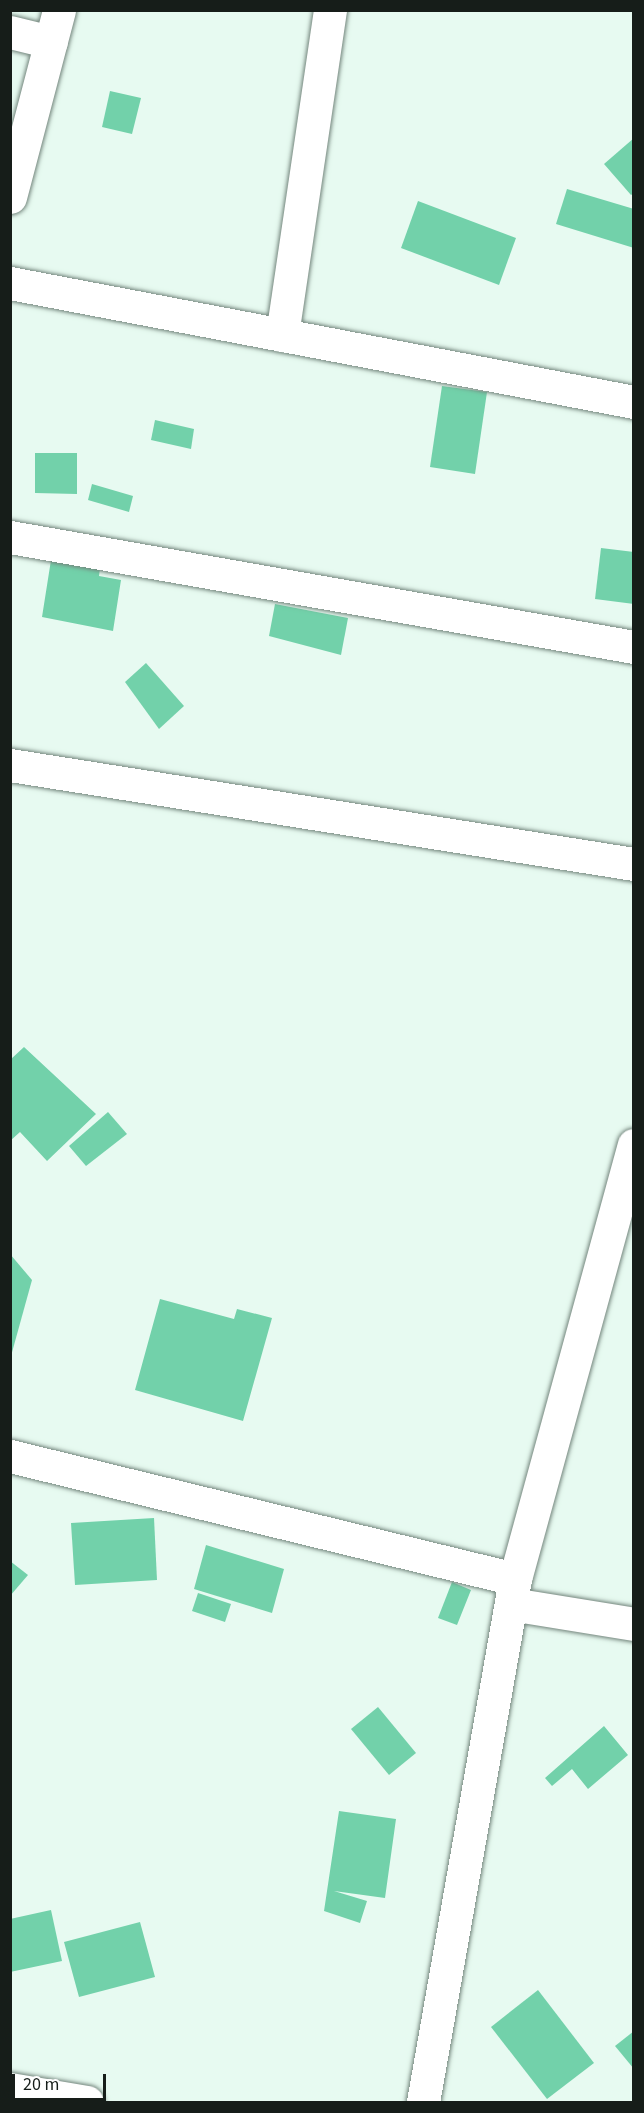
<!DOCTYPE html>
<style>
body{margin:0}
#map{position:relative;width:644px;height:2113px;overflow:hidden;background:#e7faf1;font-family:"Source Sans 3",sans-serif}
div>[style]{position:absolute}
.building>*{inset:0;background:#72d1aa}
.roads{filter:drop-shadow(0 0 2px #74867d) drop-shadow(0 0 2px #74867d)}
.minor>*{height:33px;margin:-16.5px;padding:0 16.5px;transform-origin:16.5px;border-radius:16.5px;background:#fff}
span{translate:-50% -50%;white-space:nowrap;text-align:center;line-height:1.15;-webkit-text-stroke:4.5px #fff;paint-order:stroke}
.frame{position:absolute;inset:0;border:12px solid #161d19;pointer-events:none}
.scale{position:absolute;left:12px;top:2074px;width:94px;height:27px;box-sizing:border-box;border:3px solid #161d19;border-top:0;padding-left:8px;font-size:18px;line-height:21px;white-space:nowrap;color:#161d19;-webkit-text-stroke:4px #fff;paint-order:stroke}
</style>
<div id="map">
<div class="building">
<i style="clip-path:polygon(110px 91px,141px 98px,132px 134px,102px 127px)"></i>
<i style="clip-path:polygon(634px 138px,634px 193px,631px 195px,604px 164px)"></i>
<i style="clip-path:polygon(567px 189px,634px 209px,634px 248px,556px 224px)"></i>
<i style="clip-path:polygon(418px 201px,516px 238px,499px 285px,401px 248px)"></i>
<i style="clip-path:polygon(442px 386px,487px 392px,475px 474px,430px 467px)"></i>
<i style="clip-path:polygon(155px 420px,194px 429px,191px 449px,151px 440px)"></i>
<i style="clip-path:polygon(35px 453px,77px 453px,77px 494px,35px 493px)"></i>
<i style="clip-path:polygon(92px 484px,133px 496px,129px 512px,88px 500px)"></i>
<i style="clip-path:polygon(601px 548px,634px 552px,634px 604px,595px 599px)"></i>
<i style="clip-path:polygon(51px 560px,100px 568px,99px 576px,121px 580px,113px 631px,42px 617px)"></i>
<i style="clip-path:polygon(275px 604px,348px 618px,341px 655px,269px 636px)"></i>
<i style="clip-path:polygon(146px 663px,184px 706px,159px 729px,125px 682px)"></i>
<i style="clip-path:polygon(24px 1047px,96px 1114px,47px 1161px,20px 1132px,10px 1141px,10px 1060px)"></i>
<i style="clip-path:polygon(108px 1112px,127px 1134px,86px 1166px,69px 1146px)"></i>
<i style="clip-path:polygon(10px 1254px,32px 1280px,11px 1356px,10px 1356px)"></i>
<i style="clip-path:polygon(160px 1299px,234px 1319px,237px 1309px,272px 1318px,243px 1421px,135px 1390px)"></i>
<i style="clip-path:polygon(154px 1518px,157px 1580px,75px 1585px,71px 1523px)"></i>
<i style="clip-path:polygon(206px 1545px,284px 1569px,272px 1613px,194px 1589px)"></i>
<i style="clip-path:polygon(10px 1561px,28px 1575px,10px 1596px)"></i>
<i style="clip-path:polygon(452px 1582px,471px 1590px,457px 1625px,438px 1618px)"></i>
<i style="clip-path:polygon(198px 1593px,231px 1604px,225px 1622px,192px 1611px)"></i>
<i style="clip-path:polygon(378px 1707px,416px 1753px,389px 1775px,351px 1729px)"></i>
<i style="clip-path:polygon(604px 1726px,628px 1755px,588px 1789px,572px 1769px,552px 1786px,545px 1778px)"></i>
<i style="clip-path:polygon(339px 1811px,396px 1819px,385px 1898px,334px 1891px,367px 1901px,360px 1923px,324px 1911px)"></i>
<i style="clip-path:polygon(51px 1910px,62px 1961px,10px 1972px,10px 1919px)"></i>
<i style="clip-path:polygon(140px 1922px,155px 1977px,79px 1997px,64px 1942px)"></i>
<i style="clip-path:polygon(538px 1990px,594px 2063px,547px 2099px,491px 2027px)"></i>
<i style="clip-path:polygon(634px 2031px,634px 2069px,615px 2046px)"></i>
</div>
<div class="roads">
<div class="minor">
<i style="left:10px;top:32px;width:42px;rotate:13.7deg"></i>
<i style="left:10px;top:197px;width:193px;rotate:-75.3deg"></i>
<i style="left:10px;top:283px;width:635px;rotate:10.8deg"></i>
<i style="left:282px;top:335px;width:329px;rotate:-81.6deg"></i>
<i style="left:10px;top:537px;width:634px;rotate:10deg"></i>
<i style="left:10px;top:765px;width:632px;rotate:9.02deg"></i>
<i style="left:10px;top:1456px;width:520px;rotate:13.69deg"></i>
<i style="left:511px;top:1604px;width:125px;rotate:9.2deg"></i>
<i style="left:10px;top:2089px;width:78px;rotate:9.6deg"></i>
<i style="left:423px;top:2102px;width:531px;rotate:-80.02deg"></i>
<i style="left:515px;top:1579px;width:450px;rotate:-74.7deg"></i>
</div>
</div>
<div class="frame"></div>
<div class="scale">20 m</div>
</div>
